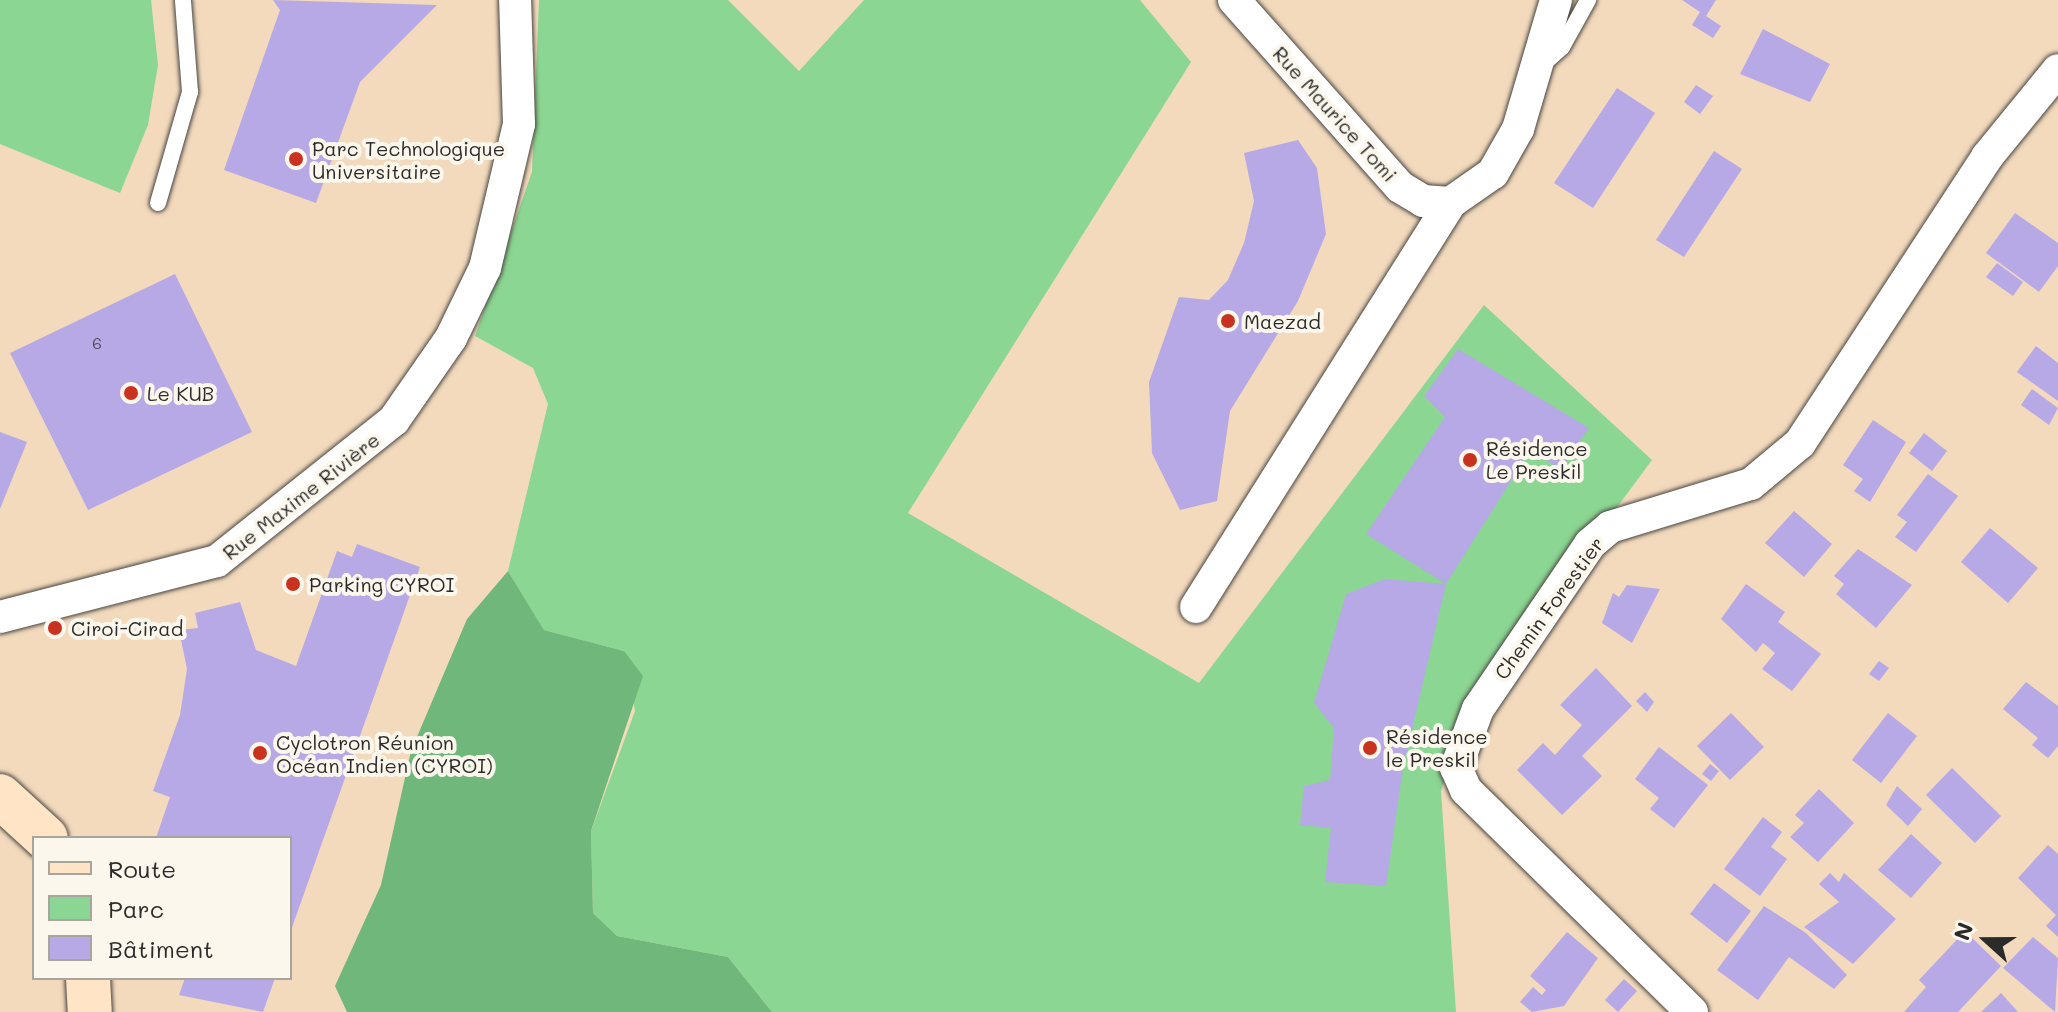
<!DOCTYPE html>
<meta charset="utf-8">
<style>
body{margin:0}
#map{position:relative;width:2058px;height:1012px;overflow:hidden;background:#f3dabd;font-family:Mali,sans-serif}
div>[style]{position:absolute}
.green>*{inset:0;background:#8bd692}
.forest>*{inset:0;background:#70b77c}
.building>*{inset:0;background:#b6a9e5}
.roads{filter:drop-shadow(0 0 2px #494541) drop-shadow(0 0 2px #494541)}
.lane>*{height:16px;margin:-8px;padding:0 8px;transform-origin:8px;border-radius:8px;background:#fff}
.street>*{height:32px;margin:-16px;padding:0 16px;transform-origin:16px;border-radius:16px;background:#fff}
.secondary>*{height:44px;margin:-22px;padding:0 22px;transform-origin:22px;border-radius:22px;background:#ffe4c6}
.dots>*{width:22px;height:22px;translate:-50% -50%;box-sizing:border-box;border:4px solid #fbf7ec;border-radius:50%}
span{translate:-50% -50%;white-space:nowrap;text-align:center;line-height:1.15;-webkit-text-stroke:8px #fbf7ec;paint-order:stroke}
.number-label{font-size:16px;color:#4e4a5a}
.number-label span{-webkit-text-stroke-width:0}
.street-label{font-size:20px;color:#2b2b2b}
.poi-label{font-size:20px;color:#2b2b2b}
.left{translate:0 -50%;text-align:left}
.legend{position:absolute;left:32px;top:836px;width:260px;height:144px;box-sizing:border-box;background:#fbf7ec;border:2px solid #a8a59f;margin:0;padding:10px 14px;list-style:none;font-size:24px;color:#2b2b2b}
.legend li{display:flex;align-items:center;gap:16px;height:40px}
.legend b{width:40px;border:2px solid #a8a59f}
.north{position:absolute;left:1946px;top:900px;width:80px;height:80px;-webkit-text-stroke:6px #fbf7ec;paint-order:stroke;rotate:291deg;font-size:22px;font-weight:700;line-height:32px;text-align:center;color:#2b2b2b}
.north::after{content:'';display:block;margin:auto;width:28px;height:36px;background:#2b2b2b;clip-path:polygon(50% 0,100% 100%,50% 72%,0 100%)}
</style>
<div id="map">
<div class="green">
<i style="clip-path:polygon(0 0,151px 0,158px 65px,148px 125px,120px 193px,0 144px)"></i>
<i style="clip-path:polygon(539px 0,728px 0,799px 71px,864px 0,1140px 0,1191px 62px,908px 513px,1199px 683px,1484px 305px,1652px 460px,1470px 706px,1441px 791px,1456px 1012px,772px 1012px,728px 957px,617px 936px,593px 913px,591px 831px,635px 711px,624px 651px,544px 630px,508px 571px,548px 404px,533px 368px,475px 336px,532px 172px)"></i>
</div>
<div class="forest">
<i style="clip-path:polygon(508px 571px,544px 630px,624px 651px,643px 676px,591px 831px,593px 913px,617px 936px,728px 957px,772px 1012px,347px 1012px,335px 986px,381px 885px,411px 751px,467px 619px)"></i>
</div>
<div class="building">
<i style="clip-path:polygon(273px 0,437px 5px,360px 82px,316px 203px,224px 170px,280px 10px)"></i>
<i style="clip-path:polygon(1682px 0,1716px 0,1706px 16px,1721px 26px,1713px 38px,1692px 25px,1700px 12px)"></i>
<i style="clip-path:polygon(1763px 29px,1830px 64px,1810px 102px,1740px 74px)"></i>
<i style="clip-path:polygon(1696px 85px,1713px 96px,1700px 114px,1684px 102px)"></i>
<i style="clip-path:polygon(1617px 88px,1655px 113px,1593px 208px,1554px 183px)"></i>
<i style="clip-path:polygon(1298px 140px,1317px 168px,1326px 234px,1298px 301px,1230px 411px,1217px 501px,1180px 510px,1152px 453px,1149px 382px,1179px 297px,1209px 300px,1228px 280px,1244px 243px,1254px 201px,1244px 153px)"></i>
<i style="clip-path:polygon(1714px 151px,1742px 169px,1684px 257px,1656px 240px)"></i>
<i style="clip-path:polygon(2015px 213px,2058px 243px,2058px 266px,2039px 292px,1986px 253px)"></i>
<i style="clip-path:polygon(1997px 263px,2023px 282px,2013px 296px,1986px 277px)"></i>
<i style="clip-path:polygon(175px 274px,252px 432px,88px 510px,10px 353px)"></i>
<i style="clip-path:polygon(2036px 346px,2058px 363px,2058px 401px,2017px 372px)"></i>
<i style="clip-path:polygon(1458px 349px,1589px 428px,1561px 469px,1530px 451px,1446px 584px,1403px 768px,1386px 886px,1325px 882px,1331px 828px,1300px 825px,1304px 786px,1330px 780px,1334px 728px,1314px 703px,1346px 594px,1385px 579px,1446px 584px,1366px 534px,1445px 417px,1424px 396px)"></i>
<i style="clip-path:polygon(2032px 389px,2058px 408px,2049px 425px,2021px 405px)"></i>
<i style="clip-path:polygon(1873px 420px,1906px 442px,1870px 502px,1854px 491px,1863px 479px,1843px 465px)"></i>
<i style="clip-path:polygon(0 432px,27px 442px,0 509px)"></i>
<i style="clip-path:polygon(1924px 433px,1947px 451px,1932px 471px,1909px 453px)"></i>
<i style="clip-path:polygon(1928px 474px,1958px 496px,1916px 552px,1895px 537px,1907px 522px,1897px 515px)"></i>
<i style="clip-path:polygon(1794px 511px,1832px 544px,1804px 577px,1765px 543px)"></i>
<i style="clip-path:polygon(1990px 528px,2038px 568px,2008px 603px,1961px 562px)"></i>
<i style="clip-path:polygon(357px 544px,420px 567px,290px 933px,290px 838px,156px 838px,170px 797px,153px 791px,180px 715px,187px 669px,179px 630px,198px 628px,195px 613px,240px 602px,256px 650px,296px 666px,337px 551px,352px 557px)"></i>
<i style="clip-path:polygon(1858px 549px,1912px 585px,1876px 628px,1836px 594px,1844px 584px,1834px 576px)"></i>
<i style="clip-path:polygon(1746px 584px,1785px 612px,1778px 622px,1821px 654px,1792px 691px,1762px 669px,1775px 653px,1763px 643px,1756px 652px,1721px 619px)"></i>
<i style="clip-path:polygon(1627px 585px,1660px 589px,1632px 643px,1602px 623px,1613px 593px,1619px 597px)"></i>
<i style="clip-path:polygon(1879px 661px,1889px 668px,1879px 681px,1869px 674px)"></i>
<i style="clip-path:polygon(1596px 668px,1632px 706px,1582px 756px,1602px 776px,1562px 815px,1517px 770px,1543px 743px,1555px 755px,1582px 725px,1560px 705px)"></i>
<i style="clip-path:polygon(2026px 682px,2058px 706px,2058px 746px,2048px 758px,2032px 745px,2038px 738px,2003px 709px)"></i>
<i style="clip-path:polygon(1645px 692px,1654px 702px,1647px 712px,1636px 701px)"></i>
<i style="clip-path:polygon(1731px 713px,1764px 747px,1730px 780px,1697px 746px)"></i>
<i style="clip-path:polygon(1888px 713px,1917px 736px,1881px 783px,1852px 760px)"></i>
<i style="clip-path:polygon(1659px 747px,1708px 785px,1674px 828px,1650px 809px,1659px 798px,1635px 779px)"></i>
<i style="clip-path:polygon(1710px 764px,1719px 771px,1711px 781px,1702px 774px)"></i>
<i style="clip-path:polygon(1952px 768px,2001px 816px,1975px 843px,1926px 795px)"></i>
<i style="clip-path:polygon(1897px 786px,1922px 809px,1908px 826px,1886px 805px)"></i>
<i style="clip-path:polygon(1819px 789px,1854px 823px,1818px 862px,1790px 837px,1804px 823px,1795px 815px)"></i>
<i style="clip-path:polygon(1763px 817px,1782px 832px,1771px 847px,1787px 859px,1760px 896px,1724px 869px)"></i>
<i style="clip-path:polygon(1911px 834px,1942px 863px,1911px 898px,1878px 870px)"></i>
<i style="clip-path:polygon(2048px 845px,2058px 854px,2058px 937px,2046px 926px,2056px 915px,2018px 878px)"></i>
<i style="clip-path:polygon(1830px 873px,1839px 882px,1844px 873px,1896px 919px,1853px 964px,1804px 927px,1839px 902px,1819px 884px)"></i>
<i style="clip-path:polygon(1714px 883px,1751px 911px,1727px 943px,1690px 914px)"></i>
<i style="clip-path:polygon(1764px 906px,1806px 933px,1847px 975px,1834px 989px,1789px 957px,1758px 1000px,1717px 970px)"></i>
<i style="clip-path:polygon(1965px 931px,2001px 966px,1958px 1012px,1904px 1012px,1926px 987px,1919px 980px)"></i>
<i style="clip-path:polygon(1567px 932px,1598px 958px,1564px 1006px,1532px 1012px,1520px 1002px,1533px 987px,1542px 995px,1546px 990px,1530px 976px)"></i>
<i style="clip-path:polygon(2033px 937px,2058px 958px,2055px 1012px,2003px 968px)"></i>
<i style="clip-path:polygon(185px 978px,275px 978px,263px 1012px,179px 995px)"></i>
<i style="clip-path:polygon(1624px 979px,1637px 991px,1618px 1012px,1605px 1000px)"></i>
<i style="clip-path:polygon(2001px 993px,2018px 1012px,1981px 1012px)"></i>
</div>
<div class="roads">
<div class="lane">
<i style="left:1542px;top:65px;width:27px;rotate:-42deg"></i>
<i style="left:1562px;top:47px;width:54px;rotate:-61deg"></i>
<i style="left:158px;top:203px;width:116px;rotate:-73.9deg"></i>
<i style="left:190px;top:92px;width:92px;rotate:-94.4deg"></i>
</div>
<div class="street">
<i style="left:1234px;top:0;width:250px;rotate:48.4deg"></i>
<i style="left:1400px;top:187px;width:27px;rotate:31deg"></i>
<i style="left:1423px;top:201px;width:27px;rotate:4deg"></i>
<i style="left:1450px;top:203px;width:52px;rotate:-34.9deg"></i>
<i style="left:1493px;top:173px;width:51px;rotate:-60.4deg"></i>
<i style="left:1518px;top:129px;width:134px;rotate:-73.6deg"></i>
<i style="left:1196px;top:607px;width:477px;rotate:-57.8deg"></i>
<i style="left:0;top:617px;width:224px;rotate:-14.5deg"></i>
<i style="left:217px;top:561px;width:226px;rotate:-38.5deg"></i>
<i style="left:394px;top:420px;width:100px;rotate:-55.2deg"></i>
<i style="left:451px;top:338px;width:78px;rotate:-64.1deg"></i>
<i style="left:485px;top:268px;width:148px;rotate:-76.7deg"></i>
<i style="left:519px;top:124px;width:124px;rotate:-91.8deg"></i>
<i style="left:1692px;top:1012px;width:317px;rotate:-135.5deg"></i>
<i style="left:1466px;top:790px;width:24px;rotate:-114deg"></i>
<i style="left:1456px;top:768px;width:63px;rotate:-69.6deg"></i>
<i style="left:1478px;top:709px;width:199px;rotate:-55.8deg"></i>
<i style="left:1590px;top:544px;width:26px;rotate:-40deg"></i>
<i style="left:1610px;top:527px;width:147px;rotate:-17deg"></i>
<i style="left:1751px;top:484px;width:64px;rotate:-39.9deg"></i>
<i style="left:1800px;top:443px;width:342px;rotate:-56.8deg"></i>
<i style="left:1987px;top:157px;width:112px;rotate:-50.8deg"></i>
</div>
<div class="secondary">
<i style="left:0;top:796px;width:62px;rotate:42.4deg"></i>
<i style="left:88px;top:978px;width:34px;rotate:87deg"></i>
</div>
</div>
<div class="dots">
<i style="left:296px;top:159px;background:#c8321e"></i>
<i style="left:1228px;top:321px;background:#c8321e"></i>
<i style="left:131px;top:393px;background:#c8321e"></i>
<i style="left:1470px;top:460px;background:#c8321e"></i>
<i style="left:293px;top:584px;background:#c8321e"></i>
<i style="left:55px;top:628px;background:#c8321e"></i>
<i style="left:1370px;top:748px;background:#c8321e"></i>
<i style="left:260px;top:753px;background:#c8321e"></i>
</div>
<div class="number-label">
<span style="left:97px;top:343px">6</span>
</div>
<div class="street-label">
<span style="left:1335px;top:114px;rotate:48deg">Rue Maurice Tomi</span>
<span style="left:301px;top:496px;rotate:-38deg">Rue Maxime Rivière</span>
<span style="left:1549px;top:608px;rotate:-54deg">Chemin Forestier</span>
</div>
<div class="poi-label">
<span class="left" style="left:312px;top:160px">Parc Technologique<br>Universitaire</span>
<span class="left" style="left:1244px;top:321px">Maezad</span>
<span class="left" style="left:147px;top:393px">Le KUB</span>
<span class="left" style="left:1486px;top:460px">Résidence<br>Le Preskil</span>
<span class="left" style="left:309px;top:584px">Parking CYROI</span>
<span class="left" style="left:71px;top:628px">Ciroi-Cirad</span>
<span class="left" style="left:1386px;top:748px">Résidence<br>le Preskil</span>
<span class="left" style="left:276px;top:754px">Cyclotron Réunion<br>Océan Indien (CYROI)</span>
</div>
<ul class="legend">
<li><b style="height:10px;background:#ffe4c6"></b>Route</li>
<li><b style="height:22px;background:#8bd692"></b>Parc</li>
<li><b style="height:22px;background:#b6a9e5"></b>Bâtiment</li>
</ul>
<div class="north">N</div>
</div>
